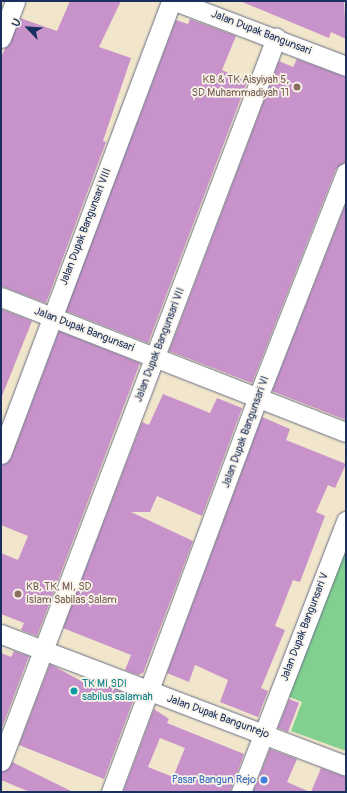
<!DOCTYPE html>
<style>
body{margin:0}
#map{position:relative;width:347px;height:793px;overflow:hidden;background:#f1e5cb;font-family:Pangolin,sans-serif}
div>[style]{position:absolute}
.green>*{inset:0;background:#81d090}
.building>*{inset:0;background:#c893ca}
.roads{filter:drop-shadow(0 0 1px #666f84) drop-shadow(0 0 1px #666f84)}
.street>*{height:19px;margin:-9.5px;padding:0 9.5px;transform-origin:9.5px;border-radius:9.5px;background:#fff}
.dots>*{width:11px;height:11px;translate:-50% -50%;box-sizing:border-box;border:2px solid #f7f3e8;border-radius:50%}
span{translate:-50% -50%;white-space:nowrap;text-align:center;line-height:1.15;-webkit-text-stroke:3.5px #f7f3e8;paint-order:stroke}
.street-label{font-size:11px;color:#1b2f5e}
.education-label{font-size:11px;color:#785e54}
.right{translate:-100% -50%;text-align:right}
.left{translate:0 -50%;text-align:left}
.culture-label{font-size:11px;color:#0d838f}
.shop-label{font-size:11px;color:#366cbe}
.frame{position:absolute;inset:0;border:2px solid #1b2f5e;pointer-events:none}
.north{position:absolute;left:8px;top:8px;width:40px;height:40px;-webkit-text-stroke:3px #f7f3e8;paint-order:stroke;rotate:295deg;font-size:11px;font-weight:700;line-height:16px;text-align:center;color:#1b2f5e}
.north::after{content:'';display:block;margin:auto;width:14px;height:18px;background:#1b2f5e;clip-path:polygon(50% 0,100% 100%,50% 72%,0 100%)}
</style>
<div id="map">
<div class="green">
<i style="clip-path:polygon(346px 538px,346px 751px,291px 731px,302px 702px,287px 696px)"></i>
</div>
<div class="building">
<i style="clip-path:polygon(70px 1px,121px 1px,99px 47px,131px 58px,103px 141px,106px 142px,46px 303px,1px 286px,1px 57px,20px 18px,57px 31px)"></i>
<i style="clip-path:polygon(240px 1px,344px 1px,346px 39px,331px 32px,329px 38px)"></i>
<i style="clip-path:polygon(190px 19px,236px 36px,222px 70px,247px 82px,148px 343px,66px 311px,176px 20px,188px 24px)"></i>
<i style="clip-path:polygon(297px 59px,346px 77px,346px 162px,336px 169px,252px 383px,169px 351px,279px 61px,293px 67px)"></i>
<i style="clip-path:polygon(346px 203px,346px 420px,272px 391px)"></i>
<i style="clip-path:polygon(1px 309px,32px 321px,2px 396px,1px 396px)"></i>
<i style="clip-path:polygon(59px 331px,140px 363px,37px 636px,21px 630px,24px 623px,1px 614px,1px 553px,18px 560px,28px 536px,1px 525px,1px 466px,11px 458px)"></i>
<i style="clip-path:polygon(163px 394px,210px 413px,217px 398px,242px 408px,202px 516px,157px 496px,150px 512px,131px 512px,193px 541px,143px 673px,138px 675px,125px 670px,131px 655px,63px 628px,142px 422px,149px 425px)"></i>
<i style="clip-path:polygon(262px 417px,290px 429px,286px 440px,346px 464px,335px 488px,328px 485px,316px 512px,325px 516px,300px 582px,293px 580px,275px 626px,285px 630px,261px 688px,268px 691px,258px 717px,220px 702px,228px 680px,195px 665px,189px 682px,167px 673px)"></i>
<i style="clip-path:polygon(14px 651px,29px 656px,1px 730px,1px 653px,11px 657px)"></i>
<i style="clip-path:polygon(50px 664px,96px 689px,99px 683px,130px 695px,128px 698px,133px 701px,104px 779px,19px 745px)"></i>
<i style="clip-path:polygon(289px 699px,299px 703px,288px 732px,278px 728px)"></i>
<i style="clip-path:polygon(evenodd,154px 709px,169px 719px,167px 723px,244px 754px,230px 792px,123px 792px,154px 709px,160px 738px,185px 748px,173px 777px,148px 767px,160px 738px)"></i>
<i style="clip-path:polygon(270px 749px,297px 759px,287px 782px,310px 792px,253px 792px)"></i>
<i style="clip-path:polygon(12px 762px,73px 792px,30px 792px,1px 780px,1px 772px)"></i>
<i style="clip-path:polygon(321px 768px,346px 777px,346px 792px,311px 792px)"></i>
</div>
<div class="roads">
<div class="street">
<i style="left:175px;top:1px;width:183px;rotate:20.8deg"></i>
<i style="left:1px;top:38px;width:40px;rotate:-69deg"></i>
<i style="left:1px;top:297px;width:370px;rotate:21.4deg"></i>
<i style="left:1px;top:454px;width:484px;rotate:-69.4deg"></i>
<i style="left:1px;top:634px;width:369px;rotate:20.9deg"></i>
<i style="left:1px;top:761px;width:774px;rotate:-69.18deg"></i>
<i style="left:111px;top:792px;width:421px;rotate:-69.6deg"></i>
<i style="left:258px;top:397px;width:241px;rotate:-68.6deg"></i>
<i style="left:241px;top:792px;width:291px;rotate:-68.8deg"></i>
</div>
</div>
<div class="dots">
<i style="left:297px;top:87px;background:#8d6e63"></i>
<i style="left:18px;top:594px;background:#8d6e63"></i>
<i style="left:74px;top:691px;background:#0f9aa8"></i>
<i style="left:264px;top:780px;background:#3f7fe0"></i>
</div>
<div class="street-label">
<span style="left:261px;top:33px;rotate:21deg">Jalan Dupak Bangunsari</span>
<span style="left:86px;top:227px;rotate:-69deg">Jalan Dupak Bangunsari VIII</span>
<span style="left:84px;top:330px;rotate:21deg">Jalan Dupak Bangunsari</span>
<span style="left:160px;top:345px;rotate:-69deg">Jalan Dupak Bangunsari VII</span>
<span style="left:246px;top:432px;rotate:-70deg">Jalan Dupak Bangunsari VI</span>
<span style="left:305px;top:627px;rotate:-69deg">Jalan Dupak Bangunsari V</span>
<span style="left:218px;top:717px;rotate:20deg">Jalan Dupak Bangunrejo</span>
</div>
<div class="education-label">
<span class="right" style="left:289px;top:87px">KB &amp; TK Aisyiyah 5,<br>SD Muhammadiyah 11</span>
<span class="left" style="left:26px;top:594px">KB, TK, MI, SD<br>Islam Sabilas Salam</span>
</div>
<div class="culture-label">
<span class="left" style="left:82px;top:691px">TK MI SDI<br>sabilus salamah</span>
</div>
<div class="shop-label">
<span class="right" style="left:256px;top:780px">Pasar Bangun Rejo</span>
</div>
<div class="frame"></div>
<div class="north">U</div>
</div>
